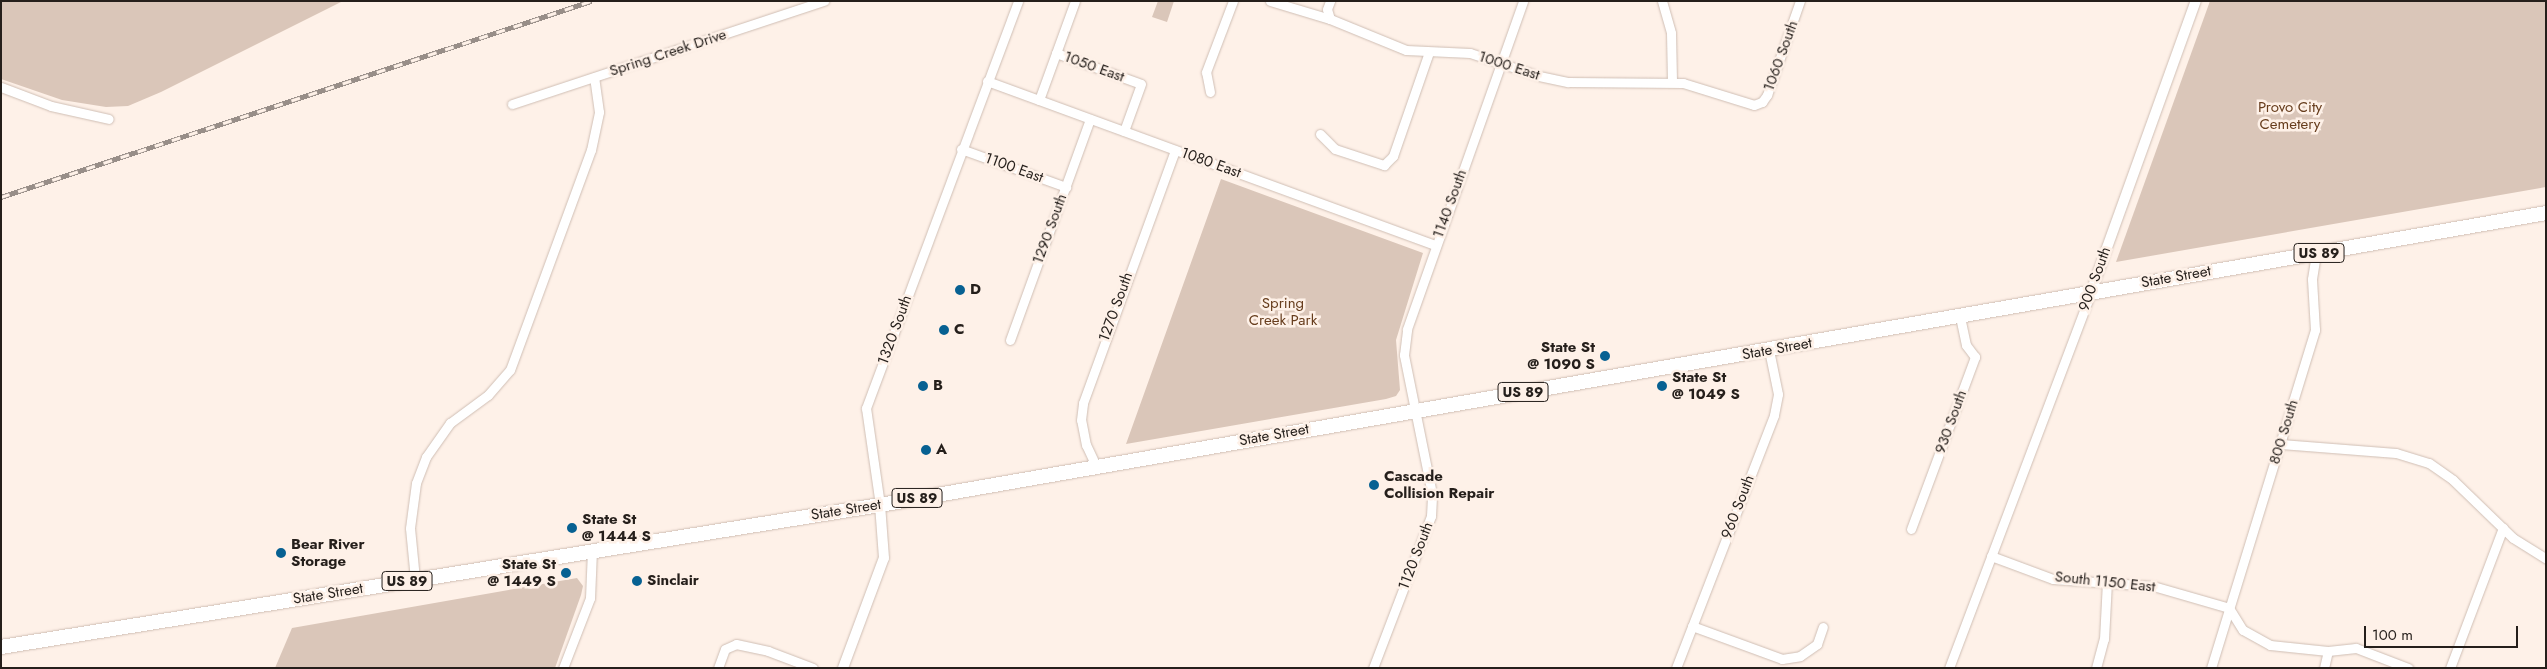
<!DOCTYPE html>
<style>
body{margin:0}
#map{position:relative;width:2547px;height:669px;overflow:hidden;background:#fef1e8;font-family:Jost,sans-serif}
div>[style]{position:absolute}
.green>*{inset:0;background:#dac6b9}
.roads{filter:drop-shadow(0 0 1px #cfbeb4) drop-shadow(0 0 1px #cfbeb4)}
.minor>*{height:9px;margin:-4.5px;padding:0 4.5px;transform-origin:4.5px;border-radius:4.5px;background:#fff}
.tertiary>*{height:10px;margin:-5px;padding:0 5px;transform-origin:5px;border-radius:5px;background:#fff}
.primary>*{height:14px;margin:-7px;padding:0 7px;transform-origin:7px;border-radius:7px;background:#fff}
.rail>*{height:5px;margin-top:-2.5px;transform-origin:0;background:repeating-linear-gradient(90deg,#fef1e8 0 9px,#988e88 0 18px);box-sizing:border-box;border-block:1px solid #988e88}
.dots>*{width:14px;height:14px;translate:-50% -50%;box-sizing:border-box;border:2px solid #fef1e8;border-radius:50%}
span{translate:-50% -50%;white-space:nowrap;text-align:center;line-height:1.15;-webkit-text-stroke:5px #fef1e8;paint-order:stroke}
.shield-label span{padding:1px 4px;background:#fef1e8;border:1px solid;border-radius:4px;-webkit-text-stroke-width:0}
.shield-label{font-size:14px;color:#251f1b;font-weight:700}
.street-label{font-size:15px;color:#251f1b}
.park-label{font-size:15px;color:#673d1d}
.poi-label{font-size:15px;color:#251f1b;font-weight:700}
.left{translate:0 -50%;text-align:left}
.right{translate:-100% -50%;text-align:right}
.frame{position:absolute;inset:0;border:2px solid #251f1b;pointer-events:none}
.scale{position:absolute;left:2364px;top:626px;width:154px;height:22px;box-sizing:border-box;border:2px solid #251f1b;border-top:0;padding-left:6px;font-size:15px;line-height:18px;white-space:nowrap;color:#251f1b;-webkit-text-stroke:4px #fef1e8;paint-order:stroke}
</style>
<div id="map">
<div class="green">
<i style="clip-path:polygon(1px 1px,343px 1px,161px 92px,128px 106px,106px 107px,62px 100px,1px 79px)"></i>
<i style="clip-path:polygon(1158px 1px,1174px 1px,1167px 22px,1152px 17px)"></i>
<i style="clip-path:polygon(2210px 1px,2546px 1px,2546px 187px,2116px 262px)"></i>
<i style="clip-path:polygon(1221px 179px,1423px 253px,1396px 340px,1400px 390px,1396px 396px,1386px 399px,1126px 444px)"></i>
<i style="clip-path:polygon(577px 578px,583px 586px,581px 595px,555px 668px,275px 668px,292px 628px)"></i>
</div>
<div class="roads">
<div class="minor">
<i style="left:1270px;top:1px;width:63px;rotate:16.7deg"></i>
<i style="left:1330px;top:19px;width:82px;rotate:22.2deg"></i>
<i style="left:1406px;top:50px;width:64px;rotate:2.7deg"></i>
<i style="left:1470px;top:53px;width:73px;rotate:18.4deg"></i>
<i style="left:1539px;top:76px;width:30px;rotate:12deg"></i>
<i style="left:1568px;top:82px;width:115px;rotate:0.5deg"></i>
<i style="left:1683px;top:83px;width:74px;rotate:17.2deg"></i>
<i style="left:1754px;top:105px;width:9px;rotate:-21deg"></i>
<i style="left:1762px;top:102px;width:9px;rotate:-54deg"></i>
<i style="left:1767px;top:95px;width:100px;rotate:-70.7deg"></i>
<i style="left:1662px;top:1px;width:33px;rotate:74deg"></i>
<i style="left:1671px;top:33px;width:49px;rotate:88.8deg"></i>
<i style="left:1330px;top:19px;width:10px;rotate:-107deg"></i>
<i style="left:1327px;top:9px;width:9px;rotate:-69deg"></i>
<i style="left:1056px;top:53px;width:90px;rotate:20deg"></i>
<i style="left:1141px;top:84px;width:50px;rotate:109.9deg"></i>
<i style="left:987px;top:81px;width:477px;rotate:20.1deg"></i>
<i style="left:1px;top:87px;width:53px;rotate:20.8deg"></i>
<i style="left:51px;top:106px;width:59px;rotate:12.6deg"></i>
<i style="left:1210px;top:92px;width:20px;rotate:-101deg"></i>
<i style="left:1206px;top:72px;width:76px;rotate:-69.2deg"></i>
<i style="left:1039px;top:100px;width:105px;rotate:-70deg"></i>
<i style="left:512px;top:104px;width:329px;rotate:-18.3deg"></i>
<i style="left:1320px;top:134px;width:21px;rotate:45deg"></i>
<i style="left:1335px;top:149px;width:52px;rotate:18.1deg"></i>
<i style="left:1384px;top:165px;width:13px;rotate:-45deg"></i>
<i style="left:1393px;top:156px;width:110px;rotate:-70.9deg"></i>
<i style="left:961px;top:149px;width:112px;rotate:19.9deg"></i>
<i style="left:1010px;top:340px;width:235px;rotate:-70.1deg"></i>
<i style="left:2281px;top:444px;width:115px;rotate:4.5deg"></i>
<i style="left:2396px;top:453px;width:34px;rotate:17deg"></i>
<i style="left:2429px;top:463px;width:29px;rotate:35deg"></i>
<i style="left:2453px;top:480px;width:83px;rotate:44deg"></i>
<i style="left:2513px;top:538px;width:39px;rotate:32deg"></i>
<i style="left:1096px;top:466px;width:23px;rotate:-115deg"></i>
<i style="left:1086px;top:445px;width:25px;rotate:-101deg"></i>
<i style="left:1081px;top:420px;width:17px;rotate:-83deg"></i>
<i style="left:1083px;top:403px;width:269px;rotate:-70deg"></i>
<i style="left:880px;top:505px;width:98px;rotate:-98.2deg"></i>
<i style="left:866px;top:408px;width:434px;rotate:-69.5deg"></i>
<i style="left:1911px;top:529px;width:184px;rotate:-69.6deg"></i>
<i style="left:1975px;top:357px;width:15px;rotate:-127deg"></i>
<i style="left:1966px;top:345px;width:30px;rotate:-102deg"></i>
<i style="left:1991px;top:556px;width:66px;rotate:20.4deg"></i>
<i style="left:2053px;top:579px;width:100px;rotate:4deg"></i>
<i style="left:2153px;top:586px;width:79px;rotate:16.1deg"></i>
<i style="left:2229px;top:608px;width:26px;rotate:58deg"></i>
<i style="left:2243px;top:630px;width:31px;rotate:29deg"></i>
<i style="left:2270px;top:645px;width:58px;rotate:5.9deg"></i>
<i style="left:2328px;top:651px;width:28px;rotate:-6deg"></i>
<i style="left:2356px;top:648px;width:56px;rotate:21deg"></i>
<i style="left:415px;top:579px;width:51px;rotate:-95.6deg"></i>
<i style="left:410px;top:528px;width:45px;rotate:-82.4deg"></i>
<i style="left:416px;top:483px;width:28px;rotate:-69deg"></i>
<i style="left:426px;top:457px;width:42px;rotate:-54.8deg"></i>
<i style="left:450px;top:423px;width:47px;rotate:-36.4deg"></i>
<i style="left:488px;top:395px;width:33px;rotate:-49deg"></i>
<i style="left:510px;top:370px;width:234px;rotate:-69.8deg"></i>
<i style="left:591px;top:150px;width:39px;rotate:-78deg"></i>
<i style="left:599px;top:112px;width:35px;rotate:-98deg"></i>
<i style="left:1692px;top:626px;width:96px;rotate:20.1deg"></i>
<i style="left:1782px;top:659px;width:18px;rotate:-9deg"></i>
<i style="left:1800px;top:656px;width:21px;rotate:-35deg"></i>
<i style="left:1817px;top:644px;width:18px;rotate:-71deg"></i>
<i style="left:563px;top:668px;width:75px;rotate:-68.9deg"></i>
<i style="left:590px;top:598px;width:47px;rotate:-87.6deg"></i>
<i style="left:718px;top:668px;width:20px;rotate:-70deg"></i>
<i style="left:725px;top:649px;width:12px;rotate:-24deg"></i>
<i style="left:736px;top:644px;width:33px;rotate:12deg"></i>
<i style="left:768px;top:651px;width:48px;rotate:20.7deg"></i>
<i style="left:1373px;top:668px;width:163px;rotate:-69.1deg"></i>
<i style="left:1431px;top:516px;width:22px;rotate:-87deg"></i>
<i style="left:1432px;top:494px;width:142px;rotate:-101.4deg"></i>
<i style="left:1404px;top:355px;width:26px;rotate:-83deg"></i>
<i style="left:1407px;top:329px;width:348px;rotate:-70.5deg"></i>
<i style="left:1676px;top:668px;width:271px;rotate:-68.8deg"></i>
<i style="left:1774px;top:415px;width:21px;rotate:-79deg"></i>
<i style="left:1778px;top:394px;width:45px;rotate:-101.6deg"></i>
<i style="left:1949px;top:668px;width:402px;rotate:-69.3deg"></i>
<i style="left:2096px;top:668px;width:30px;rotate:-75deg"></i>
<i style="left:2104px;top:639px;width:57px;rotate:-87deg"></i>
<i style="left:2211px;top:668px;width:354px;rotate:-72.9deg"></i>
<i style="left:2315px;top:330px;width:51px;rotate:-93.4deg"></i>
<i style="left:2312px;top:279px;width:26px;rotate:-81deg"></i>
<i style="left:2324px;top:668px;width:17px;rotate:-77deg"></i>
<i style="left:2450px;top:668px;width:150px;rotate:-69.3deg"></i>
</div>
<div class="tertiary">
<i style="left:2091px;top:292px;width:309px;rotate:-70.2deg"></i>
<i style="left:843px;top:668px;width:117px;rotate:-69.6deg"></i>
<i style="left:884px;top:558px;width:53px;rotate:-94.3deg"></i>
</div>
<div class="primary">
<i style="left:1px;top:647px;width:890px;rotate:-9.18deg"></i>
<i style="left:880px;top:505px;width:1691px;rotate:-9.94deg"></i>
</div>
</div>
<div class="rail">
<i style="left:1px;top:197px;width:622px;rotate:-18.38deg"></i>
</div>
<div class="dots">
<i style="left:960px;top:290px;background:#076192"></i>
<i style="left:944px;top:330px;background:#076192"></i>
<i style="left:1605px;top:356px;background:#076192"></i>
<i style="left:923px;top:386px;background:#076192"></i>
<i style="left:1662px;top:386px;background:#076192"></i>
<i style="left:926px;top:450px;background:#076192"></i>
<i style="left:1374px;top:485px;background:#076192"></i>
<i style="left:572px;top:528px;background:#076192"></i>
<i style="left:281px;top:553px;background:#076192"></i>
<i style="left:566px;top:573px;background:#076192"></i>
<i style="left:637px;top:581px;background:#076192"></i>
</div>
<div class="shield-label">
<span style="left:2319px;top:253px">US 89</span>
<span style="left:1523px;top:392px">US 89</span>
<span style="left:917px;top:498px">US 89</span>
<span style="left:407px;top:581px">US 89</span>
</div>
<div class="street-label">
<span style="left:668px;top:53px;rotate:-18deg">Spring Creek Drive</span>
<span style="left:1781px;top:56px;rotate:-70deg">1060 South</span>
<span style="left:1509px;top:66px;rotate:18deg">1000 East</span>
<span style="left:1094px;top:67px;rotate:20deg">1050 East</span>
<span style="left:1211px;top:163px;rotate:20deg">1080 East</span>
<span style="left:1014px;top:168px;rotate:20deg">1100 East</span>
<span style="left:1450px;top:204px;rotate:-70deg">1140 South</span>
<span style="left:1050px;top:229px;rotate:-70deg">1290 South</span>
<span style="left:2176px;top:277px;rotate:-10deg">State Street</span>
<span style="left:2095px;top:279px;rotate:-70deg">900 South</span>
<span style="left:1116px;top:307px;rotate:-70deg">1270 South</span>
<span style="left:895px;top:330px;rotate:-70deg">1320 South</span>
<span style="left:1777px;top:349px;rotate:-10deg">State Street</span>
<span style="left:1951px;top:422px;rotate:-70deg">930 South</span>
<span style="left:2284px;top:432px;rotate:-73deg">800 South</span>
<span style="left:1274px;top:435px;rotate:-10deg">State Street</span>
<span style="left:1738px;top:507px;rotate:-69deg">960 South</span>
<span style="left:846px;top:510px;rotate:-9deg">State Street</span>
<span style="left:1416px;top:556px;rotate:-69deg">1120 South</span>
<span style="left:2105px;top:582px;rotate:6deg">South 1150 East</span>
<span style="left:328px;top:594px;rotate:-9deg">State Street</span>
</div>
<div class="park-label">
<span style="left:2290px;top:116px">Provo City<br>Cemetery</span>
<span style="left:1283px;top:312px">Spring<br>Creek Park</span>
</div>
<div class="poi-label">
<span class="left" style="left:970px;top:290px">D</span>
<span class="left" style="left:954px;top:330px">C</span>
<span class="right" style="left:1595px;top:356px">State St<br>@ 1090 S</span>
<span class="left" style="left:1672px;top:386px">State St<br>@ 1049 S</span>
<span class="left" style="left:933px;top:386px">B</span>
<span class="left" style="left:936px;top:450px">A</span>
<span class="left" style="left:1384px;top:485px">Cascade<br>Collision Repair</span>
<span class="left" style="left:582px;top:528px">State St<br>@ 1444 S</span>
<span class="left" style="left:291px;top:553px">Bear River<br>Storage</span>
<span class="right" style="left:556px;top:573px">State St<br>@ 1449 S</span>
<span class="left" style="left:647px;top:581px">Sinclair</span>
</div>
<div class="frame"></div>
<div class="scale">100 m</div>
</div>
